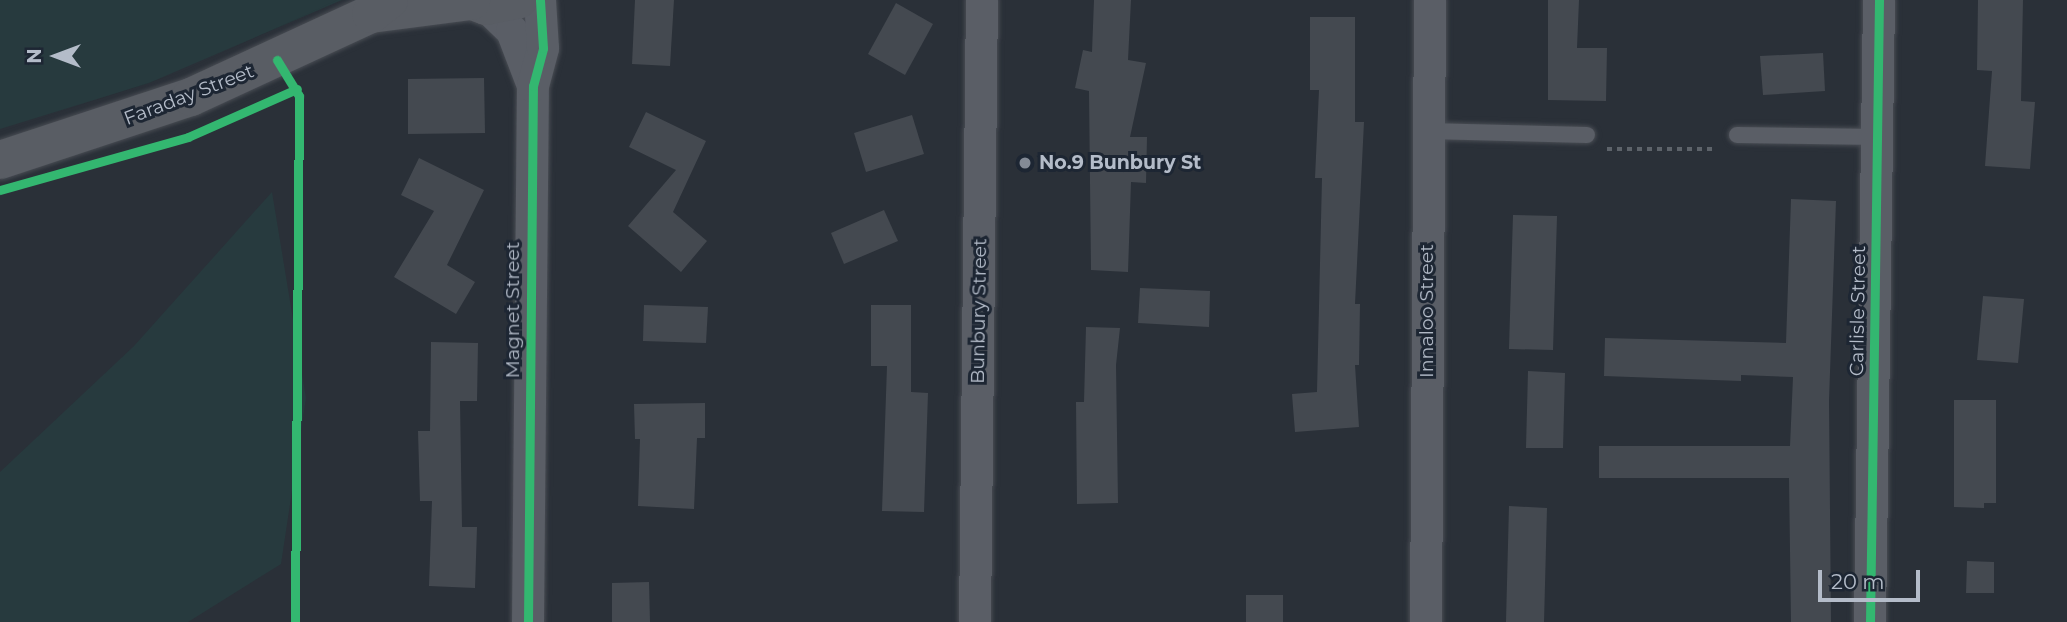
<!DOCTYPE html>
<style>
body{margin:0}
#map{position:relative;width:2067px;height:622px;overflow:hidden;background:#2a3038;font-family:Montserrat,sans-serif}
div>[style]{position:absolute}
.green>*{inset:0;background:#273a3e}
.building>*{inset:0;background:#444950}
.path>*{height:4.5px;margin-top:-2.25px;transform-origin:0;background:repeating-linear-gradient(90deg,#5d636a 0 5px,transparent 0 10px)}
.roads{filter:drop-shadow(0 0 2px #484c53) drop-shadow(0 0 2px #484c53)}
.lane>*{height:16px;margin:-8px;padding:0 8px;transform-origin:8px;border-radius:8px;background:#5a5e66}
.street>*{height:32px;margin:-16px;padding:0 16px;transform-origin:16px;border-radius:16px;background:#5a5e66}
.secondary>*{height:38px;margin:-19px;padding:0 19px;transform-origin:19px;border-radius:19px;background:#595d64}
.cycleway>*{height:9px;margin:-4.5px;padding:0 4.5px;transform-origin:4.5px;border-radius:4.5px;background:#33b770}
.dots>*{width:19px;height:19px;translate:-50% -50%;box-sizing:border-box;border:4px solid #1d2633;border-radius:50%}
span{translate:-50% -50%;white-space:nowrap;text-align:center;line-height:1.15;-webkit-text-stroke:6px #1d2633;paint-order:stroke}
.street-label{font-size:19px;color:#b4bcc9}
.poi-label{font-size:19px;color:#b4bcc9;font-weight:700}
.left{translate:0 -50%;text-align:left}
.north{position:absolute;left:21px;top:21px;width:70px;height:70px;-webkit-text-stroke:5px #1d2633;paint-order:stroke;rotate:270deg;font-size:19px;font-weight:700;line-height:28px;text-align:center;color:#b4bcc9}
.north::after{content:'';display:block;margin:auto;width:24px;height:32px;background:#b4bcc9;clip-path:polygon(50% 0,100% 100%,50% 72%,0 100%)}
.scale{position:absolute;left:1818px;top:570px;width:102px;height:32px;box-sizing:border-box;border:4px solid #b4bcc9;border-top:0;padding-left:9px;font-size:21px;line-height:24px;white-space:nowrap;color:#b4bcc9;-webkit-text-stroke:5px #1d2633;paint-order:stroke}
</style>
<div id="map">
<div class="green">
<i style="clip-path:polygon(0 0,342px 0,149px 83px,0 129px)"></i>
<i style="clip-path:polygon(272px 192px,306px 398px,281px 564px,188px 622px,0 622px,0 472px,134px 346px)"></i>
</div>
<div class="building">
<i style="clip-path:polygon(635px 0,674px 0,670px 66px,632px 64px)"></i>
<i style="clip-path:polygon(1094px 0,1131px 0,1128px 60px,1146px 63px,1130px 137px,1147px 137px,1146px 183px,1131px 182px,1128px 272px,1091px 270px,1089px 91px,1075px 88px,1083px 50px,1092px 52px)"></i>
<i style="clip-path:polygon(1548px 0,1579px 0,1577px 48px,1607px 48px,1606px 101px,1548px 100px)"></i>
<i style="clip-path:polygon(1978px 0,2023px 0,2021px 101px,2035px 102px,2030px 169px,1985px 166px,1992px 71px,1977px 70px)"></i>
<i style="clip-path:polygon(896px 3px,933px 24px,905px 75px,868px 54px)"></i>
<i style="clip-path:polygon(1310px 17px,1355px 17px,1355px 122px,1364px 122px,1355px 304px,1360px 304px,1359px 365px,1355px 365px,1359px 427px,1295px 432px,1292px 394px,1317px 392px,1322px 178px,1315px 178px,1319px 90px,1310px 90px)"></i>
<i style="clip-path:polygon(1823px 53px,1825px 91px,1763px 95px,1760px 56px)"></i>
<i style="clip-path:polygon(484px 78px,485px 133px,408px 134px,408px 79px)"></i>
<i style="clip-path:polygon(646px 112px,706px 141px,673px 212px,707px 241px,681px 272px,628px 226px,676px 170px,629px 147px)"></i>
<i style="clip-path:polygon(912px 115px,924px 154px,866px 172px,854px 133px)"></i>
<i style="clip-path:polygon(419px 158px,484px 190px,447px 265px,475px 282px,456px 314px,394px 277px,434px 211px,401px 195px)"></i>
<i style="clip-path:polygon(1791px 199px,1836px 201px,1829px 401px,1831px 622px,1791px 622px,1789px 478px,1599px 478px,1599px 446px,1790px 446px,1793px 377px,1741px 375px,1741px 381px,1604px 376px,1605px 338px,1786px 343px)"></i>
<i style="clip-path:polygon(884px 210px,898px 241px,844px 264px,831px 233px)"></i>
<i style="clip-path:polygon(1513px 215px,1557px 216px,1553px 350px,1509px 349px)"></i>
<i style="clip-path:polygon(1140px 288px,1210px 291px,1209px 327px,1138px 323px)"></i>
<i style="clip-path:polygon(1983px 296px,2024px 299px,2018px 363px,1977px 360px)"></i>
<i style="clip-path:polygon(644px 305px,708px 307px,706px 343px,643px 341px)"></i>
<i style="clip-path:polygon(871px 305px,911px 305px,911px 392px,928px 393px,924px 512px,882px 511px,887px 366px,871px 366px)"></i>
<i style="clip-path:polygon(1086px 327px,1120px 328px,1116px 365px,1118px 503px,1077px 504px,1076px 402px,1084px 402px)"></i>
<i style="clip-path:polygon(431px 342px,478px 343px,477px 401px,460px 401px,462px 527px,477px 527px,475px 588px,429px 586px,432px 501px,420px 501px,418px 431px,430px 431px)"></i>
<i style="clip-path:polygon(1528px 371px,1565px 373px,1563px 448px,1526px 448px)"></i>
<i style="clip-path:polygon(1954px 400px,1996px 400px,1996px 503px,1984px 503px,1984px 508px,1954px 507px)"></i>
<i style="clip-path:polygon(705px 403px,705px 438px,697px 438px,694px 509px,638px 506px,640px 439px,635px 439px,634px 404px)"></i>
<i style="clip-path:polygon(1509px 506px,1547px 508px,1544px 622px,1506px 622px)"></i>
<i style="clip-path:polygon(1967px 561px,1994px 562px,1994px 593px,1966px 593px)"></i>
<i style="clip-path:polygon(649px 582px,650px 622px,612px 622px,612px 583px)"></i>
<i style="clip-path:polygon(1246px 595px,1283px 595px,1283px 622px,1246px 622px)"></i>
</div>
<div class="path">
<i style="left:1607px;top:149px;width:110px"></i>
</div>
<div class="roads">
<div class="lane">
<i style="left:1428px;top:131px;width:159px;rotate:1.4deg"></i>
<i style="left:1737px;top:135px;width:141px;rotate:0.8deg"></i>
</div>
<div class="street">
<i style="left:486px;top:6px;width:36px;rotate:44deg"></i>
<i style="left:512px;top:31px;width:59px;rotate:69.1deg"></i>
<i style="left:528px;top:622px;width:536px;rotate:-89.47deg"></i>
<i style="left:533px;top:86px;width:39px;rotate:-75deg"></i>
<i style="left:543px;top:48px;width:48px;rotate:-93.6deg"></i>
<i style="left:975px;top:622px;width:622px;rotate:-89.36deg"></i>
<i style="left:1426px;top:622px;width:622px;rotate:-89.63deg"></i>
<i style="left:1870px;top:622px;width:622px;rotate:-89.17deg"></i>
</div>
<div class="secondary">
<i style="left:470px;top:0;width:17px;rotate:21deg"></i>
<i style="left:486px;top:6px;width:33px;rotate:-11deg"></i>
<i style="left:371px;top:14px;width:101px;rotate:-7.4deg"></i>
<i style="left:0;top:160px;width:201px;rotate:-18.3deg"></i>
<i style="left:191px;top:97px;width:198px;rotate:-24.8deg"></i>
<i style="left:371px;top:14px;width:23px;rotate:-38deg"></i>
</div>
</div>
<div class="cycleway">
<i style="left:277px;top:60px;width:42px;rotate:58.6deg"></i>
<i style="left:299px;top:96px;width:526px;rotate:90.44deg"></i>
<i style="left:0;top:190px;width:195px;rotate:-15.7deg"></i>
<i style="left:188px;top:137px;width:119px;rotate:-23.8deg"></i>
<i style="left:528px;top:622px;width:536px;rotate:-89.47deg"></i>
<i style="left:533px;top:86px;width:39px;rotate:-75deg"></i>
<i style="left:543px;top:48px;width:48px;rotate:-93.6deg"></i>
<i style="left:1870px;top:622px;width:622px;rotate:-89.17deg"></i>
</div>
<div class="dots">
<i style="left:1025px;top:163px;background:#848b96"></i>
</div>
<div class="street-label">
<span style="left:189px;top:95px;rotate:-21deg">Faraday Street</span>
<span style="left:513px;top:310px;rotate:-90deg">Magnet Street</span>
<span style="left:979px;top:311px;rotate:-89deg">Bunbury Street</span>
<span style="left:1427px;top:311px;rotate:-90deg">Innaloo Street</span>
<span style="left:1858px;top:311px;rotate:-89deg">Carlisle Street</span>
</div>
<div class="poi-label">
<span class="left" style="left:1039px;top:163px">No.9 Bunbury St</span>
</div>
<div class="north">N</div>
<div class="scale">20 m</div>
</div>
